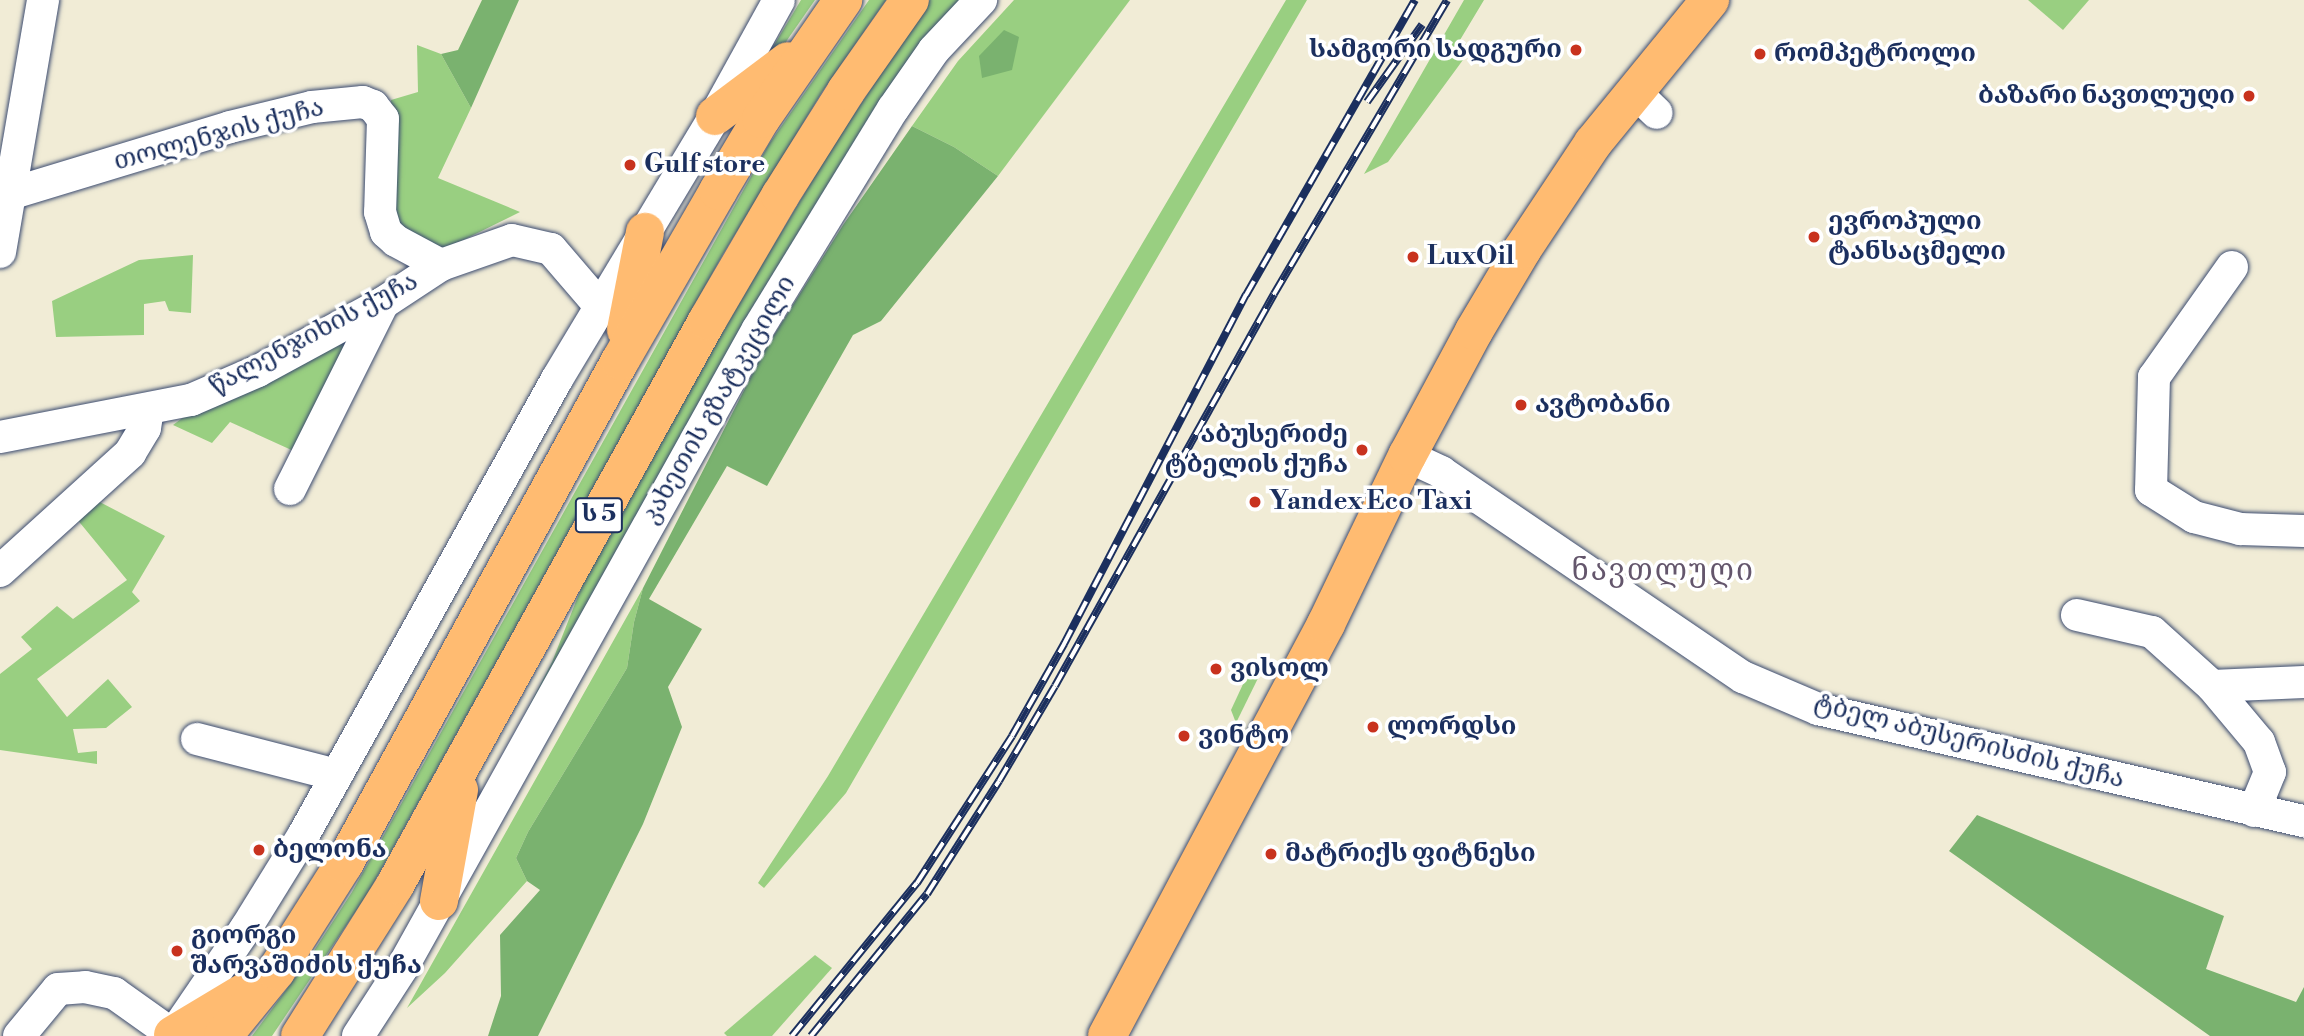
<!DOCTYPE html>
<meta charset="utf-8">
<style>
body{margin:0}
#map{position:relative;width:2304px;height:1036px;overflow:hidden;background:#f1ecd6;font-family:"Libre Bodoni","Noto Serif Georgian",serif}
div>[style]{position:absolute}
.green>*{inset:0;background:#99cf81}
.forest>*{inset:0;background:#7ab26f}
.roads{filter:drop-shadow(0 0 2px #3b4b70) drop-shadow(0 0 2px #3b4b70)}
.minor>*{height:32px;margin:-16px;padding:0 16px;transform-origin:16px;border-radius:16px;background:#fff}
.major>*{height:38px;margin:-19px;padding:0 19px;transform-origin:19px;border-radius:19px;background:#ffbb71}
.highway>*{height:38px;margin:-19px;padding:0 19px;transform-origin:19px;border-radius:19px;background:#ffbb71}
.rail>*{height:8px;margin-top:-4px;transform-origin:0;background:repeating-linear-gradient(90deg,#fff 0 16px,#1b2f5e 0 32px);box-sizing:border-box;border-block:2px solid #1b2f5e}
.dots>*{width:19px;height:19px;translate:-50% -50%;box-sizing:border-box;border:4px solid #fff;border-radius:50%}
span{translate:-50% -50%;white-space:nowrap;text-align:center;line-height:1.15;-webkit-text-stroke:7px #fff;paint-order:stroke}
.shield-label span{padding:2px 5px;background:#fff;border:2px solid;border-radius:5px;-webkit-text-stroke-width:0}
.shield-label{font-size:24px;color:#1b2f5e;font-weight:700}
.poi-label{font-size:26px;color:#1b2f5e;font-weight:700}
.right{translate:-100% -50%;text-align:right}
.left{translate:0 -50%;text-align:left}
.street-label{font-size:26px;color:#1b2f5e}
.quarter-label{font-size:30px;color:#64566c;letter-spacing:2px}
</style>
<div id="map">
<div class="green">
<i style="clip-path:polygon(801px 0,815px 0,783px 46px,771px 50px)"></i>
<i style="clip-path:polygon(869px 0,886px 0,822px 92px,723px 254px,368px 893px,272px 1036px,252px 1036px,306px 963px,352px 892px,769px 144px)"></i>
<i style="clip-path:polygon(930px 0,962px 0,909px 58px,826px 189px,461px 838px,552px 662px,588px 571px,740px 301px,833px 146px)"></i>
<i style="clip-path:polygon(1014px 0,1130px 0,998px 176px,954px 147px,912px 126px,958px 61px)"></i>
<i style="clip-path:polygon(1286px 0,1307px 0,846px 793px,764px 888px,758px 883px,828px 776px)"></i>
<i style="clip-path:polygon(1464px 0,1484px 0,1460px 40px,1471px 49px,1388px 162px,1364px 174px)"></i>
<i style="clip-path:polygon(2028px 0,2089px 0,2063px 30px)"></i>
<i style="clip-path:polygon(417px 45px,441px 54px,471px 108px,438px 178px,520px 212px,437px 253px,409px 242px,389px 207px,391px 100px,418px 92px)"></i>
<i style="clip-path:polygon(193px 255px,191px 313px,169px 311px,165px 301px,144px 304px,144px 335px,56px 337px,52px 301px,139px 260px)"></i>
<i style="clip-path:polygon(357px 331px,298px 453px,230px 422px,212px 443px,173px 425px,201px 404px)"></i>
<i style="clip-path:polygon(94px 499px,165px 536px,132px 592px,140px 601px,37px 679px,67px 717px,108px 679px,132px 707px,106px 728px,73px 729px,78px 753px,97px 751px,97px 764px,0 750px,0 674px,32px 649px,21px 637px,57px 606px,73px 619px,127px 580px,76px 518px)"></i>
<i style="clip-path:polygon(643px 588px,634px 622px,627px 668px,528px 832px,516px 858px,527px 881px,445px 973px,407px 1008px)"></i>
<i style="clip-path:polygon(1264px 666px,1236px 723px,1231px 710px,1250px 669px)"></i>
<i style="clip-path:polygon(815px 955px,832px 968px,772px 1036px,727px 1036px,724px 1033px)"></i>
</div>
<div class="forest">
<i style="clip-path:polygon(482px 0,519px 0,471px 108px,441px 54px,458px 50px)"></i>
<i style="clip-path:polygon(1004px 30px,1019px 37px,1012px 70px,982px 78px,979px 56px)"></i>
<i style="clip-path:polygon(912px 126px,954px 147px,998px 176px,881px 321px,853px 335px,767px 486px,727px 466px,649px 599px,702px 629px,668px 687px,682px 727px,643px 824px,538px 1036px,488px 1036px,501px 996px,500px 935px,540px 890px,527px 881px,516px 858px,528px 832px,627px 668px,634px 622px,643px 588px,764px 351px,843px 225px)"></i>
<i style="clip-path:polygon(1977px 815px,2224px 916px,2206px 969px,2296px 1002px,2304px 987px,2304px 1036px,2210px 1036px,1949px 851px)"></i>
</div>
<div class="roads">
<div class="minor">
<i style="left:1635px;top:92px;width:30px;rotate:44deg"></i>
<i style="left:0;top:197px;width:240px;rotate:-16.9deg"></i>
<i style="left:230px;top:127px;width:84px;rotate:-13.7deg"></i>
<i style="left:312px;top:107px;width:51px;rotate:-5.6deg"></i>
<i style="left:363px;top:102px;width:11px;rotate:22deg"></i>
<i style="left:373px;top:106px;width:16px;rotate:52deg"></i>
<i style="left:383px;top:119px;width:93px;rotate:91.8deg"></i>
<i style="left:380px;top:212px;width:21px;rotate:73deg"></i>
<i style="left:386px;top:232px;width:13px;rotate:42deg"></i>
<i style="left:396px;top:241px;width:51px;rotate:28.1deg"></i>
<i style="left:0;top:252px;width:256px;rotate:-80.3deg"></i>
<i style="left:2232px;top:267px;width:135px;rotate:125.3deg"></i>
<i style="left:2154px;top:377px;width:113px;rotate:91.5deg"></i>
<i style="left:2151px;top:490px;width:51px;rotate:32.1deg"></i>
<i style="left:2194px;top:517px;width:48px;rotate:14.6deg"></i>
<i style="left:2240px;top:529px;width:64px;rotate:1.8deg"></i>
<i style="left:0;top:437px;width:195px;rotate:-11deg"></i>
<i style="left:191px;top:400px;width:73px;rotate:-23.4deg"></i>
<i style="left:258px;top:371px;width:142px;rotate:-28.5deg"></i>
<i style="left:383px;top:303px;width:69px;rotate:-33.2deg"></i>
<i style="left:441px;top:265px;width:75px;rotate:-19.4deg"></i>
<i style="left:512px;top:240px;width:40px;rotate:13deg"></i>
<i style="left:551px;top:249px;width:74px;rotate:49.4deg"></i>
<i style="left:1407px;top:456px;width:38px;rotate:25deg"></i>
<i style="left:1441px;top:472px;width:365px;rotate:34.2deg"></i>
<i style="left:1743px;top:677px;width:82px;rotate:23.1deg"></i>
<i style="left:1818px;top:709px;width:499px;rotate:13deg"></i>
<i style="left:290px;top:489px;width:208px;rotate:-63.4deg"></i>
<i style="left:0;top:571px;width:176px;rotate:-42.2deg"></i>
<i style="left:130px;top:453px;width:29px;rotate:-59deg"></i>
<i style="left:145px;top:428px;width:19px;rotate:-81deg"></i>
<i style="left:2077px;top:615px;width:77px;rotate:12.8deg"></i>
<i style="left:2152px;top:632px;width:81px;rotate:42deg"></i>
<i style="left:2212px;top:686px;width:73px;rotate:50deg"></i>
<i style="left:2259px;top:742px;width:32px;rotate:70deg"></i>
<i style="left:2270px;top:772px;width:42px;rotate:112.3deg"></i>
<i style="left:2212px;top:686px;width:92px;rotate:-2.5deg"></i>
<i style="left:197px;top:739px;width:144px;rotate:14.5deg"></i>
<i style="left:175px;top:1032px;width:126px;rotate:-55.7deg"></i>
<i style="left:246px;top:928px;width:110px;rotate:-58.3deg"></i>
<i style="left:304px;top:834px;width:521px;rotate:-60.92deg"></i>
<i style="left:557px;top:379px;width:307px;rotate:-59deg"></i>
<i style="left:715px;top:116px;width:132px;rotate:-61.1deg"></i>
<i style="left:19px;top:1036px;width:61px;rotate:-50.3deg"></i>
<i style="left:58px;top:989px;width:27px;rotate:-4deg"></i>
<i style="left:85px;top:987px;width:30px;rotate:12deg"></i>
<i style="left:114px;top:993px;width:72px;rotate:35.4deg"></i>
<i style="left:358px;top:1036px;width:81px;rotate:-57.1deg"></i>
<i style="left:402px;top:968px;width:731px;rotate:-60.88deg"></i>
<i style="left:758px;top:329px;width:258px;rotate:-58.5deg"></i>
<i style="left:893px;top:109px;width:72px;rotate:-55.2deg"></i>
<i style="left:934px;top:50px;width:69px;rotate:-46.8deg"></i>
</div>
<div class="major">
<i style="left:1107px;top:1036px;width:467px;rotate:-62deg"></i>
<i style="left:1326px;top:624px;width:187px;rotate:-64.3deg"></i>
<i style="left:1407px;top:456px;width:142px;rotate:-61.8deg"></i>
<i style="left:1474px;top:331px;width:94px;rotate:-59.3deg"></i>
<i style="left:1522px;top:250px;width:128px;rotate:-56.4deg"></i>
<i style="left:1593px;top:143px;width:185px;rotate:-50.7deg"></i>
</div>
<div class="highway">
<i style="left:715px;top:116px;width:91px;rotate:-37deg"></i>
<i style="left:626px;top:330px;width:100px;rotate:-79deg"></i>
<i style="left:439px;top:901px;width:113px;rotate:-79.8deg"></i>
<i style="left:173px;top:1035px;width:87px;rotate:-31deg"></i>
<i style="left:223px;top:1036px;width:84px;rotate:-50.8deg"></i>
<i style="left:276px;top:971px;width:127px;rotate:-57.6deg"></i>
<i style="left:344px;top:864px;width:574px;rotate:-61.25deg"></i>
<i style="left:620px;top:361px;width:196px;rotate:-60deg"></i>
<i style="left:718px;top:191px;width:84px;rotate:-59.2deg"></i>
<i style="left:761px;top:119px;width:145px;rotate:-55.4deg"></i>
<i style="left:300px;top:1036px;width:178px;rotate:-57.8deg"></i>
<i style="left:395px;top:885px;width:645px;rotate:-61.05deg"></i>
<i style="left:707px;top:321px;width:145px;rotate:-59.7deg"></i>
<i style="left:780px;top:196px;width:124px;rotate:-57.8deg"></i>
<i style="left:846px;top:91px;width:111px;rotate:-54.9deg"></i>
</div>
</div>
<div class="rail">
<i style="left:1367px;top:102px;width:95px;rotate:-54.5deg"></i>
<i style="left:792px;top:1036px;width:198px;rotate:-50.8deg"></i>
<i style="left:917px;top:883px;width:175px;rotate:-57.1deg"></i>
<i style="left:1012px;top:736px;width:106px;rotate:-60.5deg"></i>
<i style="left:1064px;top:644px;width:394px;rotate:-62.5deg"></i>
<i style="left:1246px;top:295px;width:340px;rotate:-60.2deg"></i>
<i style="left:811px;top:1036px;width:183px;rotate:-50.8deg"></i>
<i style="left:927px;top:894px;width:134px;rotate:-57.5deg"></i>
<i style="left:999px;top:781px;width:110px;rotate:-59.5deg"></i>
<i style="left:1055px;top:686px;width:449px;rotate:-60.8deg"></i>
<i style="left:1274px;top:294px;width:341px;rotate:-59.5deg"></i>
</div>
<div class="dots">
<i style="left:1576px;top:50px;background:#c8321e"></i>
<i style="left:1760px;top:54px;background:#c8321e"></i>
<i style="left:2249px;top:96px;background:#c8321e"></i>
<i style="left:630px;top:165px;background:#c8321e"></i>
<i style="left:1814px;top:237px;background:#c8321e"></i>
<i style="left:1413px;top:257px;background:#c8321e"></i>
<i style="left:1521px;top:405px;background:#c8321e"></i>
<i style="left:1362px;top:450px;background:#c8321e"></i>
<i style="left:1255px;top:502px;background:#c8321e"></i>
<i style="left:1216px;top:669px;background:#c8321e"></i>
<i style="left:1373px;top:727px;background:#c8321e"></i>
<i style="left:1184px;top:736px;background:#c8321e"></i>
<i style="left:259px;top:850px;background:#c8321e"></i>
<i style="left:1271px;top:854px;background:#c8321e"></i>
<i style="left:177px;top:951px;background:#c8321e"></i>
</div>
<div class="shield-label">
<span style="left:599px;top:515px">ს 5</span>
</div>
<div class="poi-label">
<span class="right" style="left:1562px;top:50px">სამგორი სადგური</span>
<span class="left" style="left:1774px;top:54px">რომპეტროლი</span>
<span class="right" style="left:2235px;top:96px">ბაზარი ნავთლუღი</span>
<span class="left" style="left:644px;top:165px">Gulf store</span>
<span class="left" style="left:1828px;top:237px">ევროპული<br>ტანსაცმელი</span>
<span class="left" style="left:1427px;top:257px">LuxOil</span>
<span class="left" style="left:1535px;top:405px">ავტობანი</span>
<span class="right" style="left:1348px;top:450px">აბუსერიძე<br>ტბელის ქუჩა</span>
<span class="left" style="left:1269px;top:502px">Yandex Eco Taxi</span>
<span class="left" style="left:1230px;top:669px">ვისოლ</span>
<span class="left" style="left:1387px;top:727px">ლორდსი</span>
<span class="left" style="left:1198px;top:736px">ვინტო</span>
<span class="left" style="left:273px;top:850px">ბელონა</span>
<span class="left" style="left:1285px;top:854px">მატრიქს ფიტნესი</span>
<span class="left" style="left:191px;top:951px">გიორგი<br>შარვაშიძის ქუჩა</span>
</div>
<div class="street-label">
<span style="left:219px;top:135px;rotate:-15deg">თოლენჯის ქუჩა</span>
<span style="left:314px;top:334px;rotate:-28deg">წალენჯიხის ქუჩა</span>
<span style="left:719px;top:400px;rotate:-60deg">კახეთის გზატკეცილი</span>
<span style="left:1969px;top:742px;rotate:14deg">ტბელ აბუსერისძის ქუჩა</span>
</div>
<div class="quarter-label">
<span style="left:1663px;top:571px">ნავთლუღი</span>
</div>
</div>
